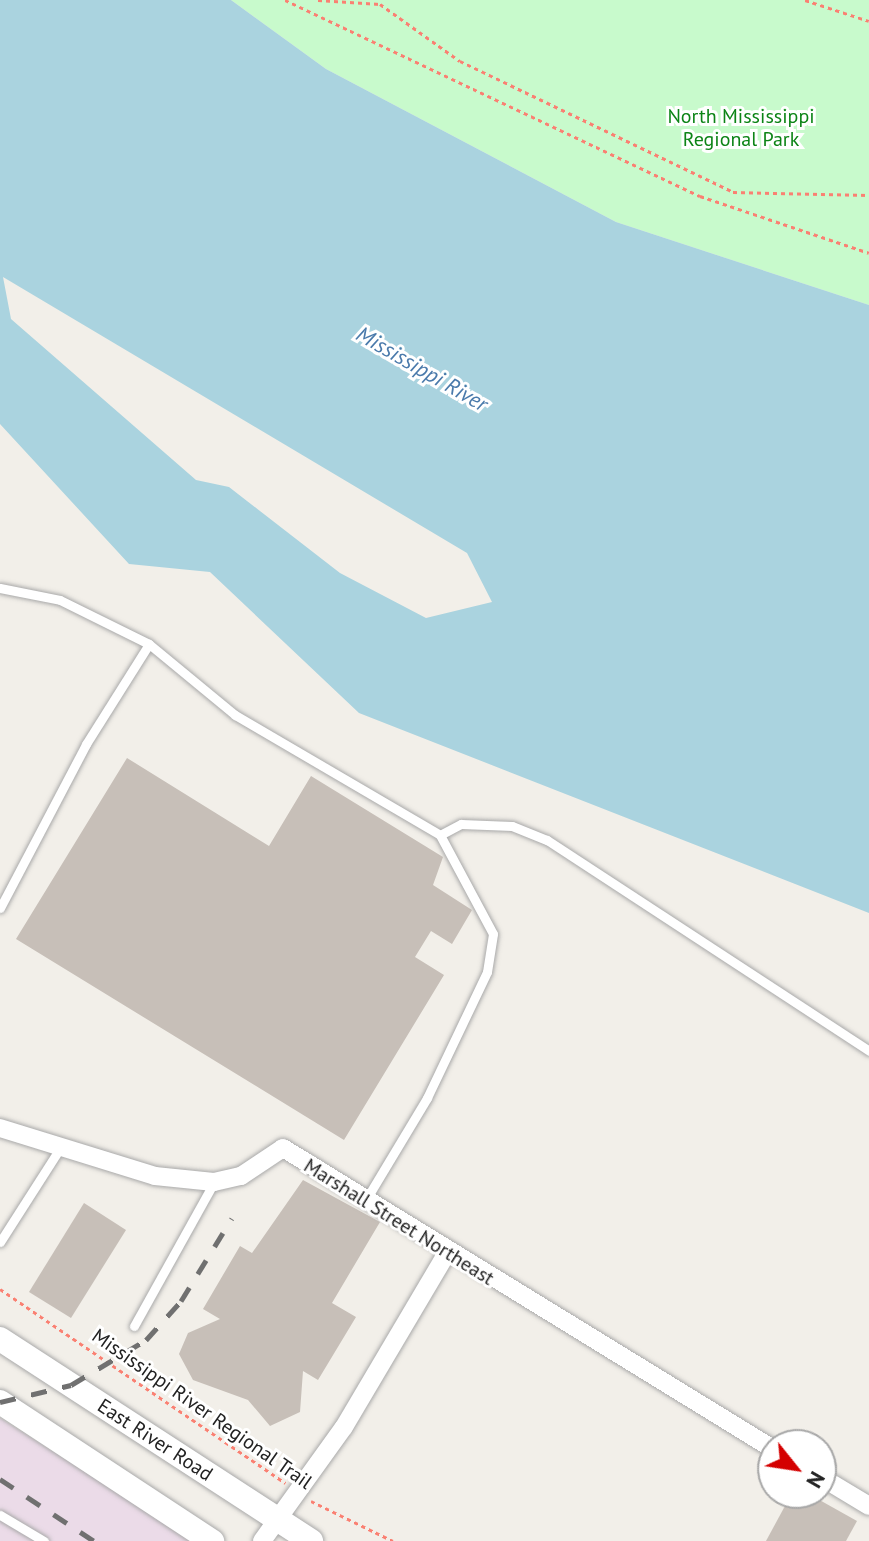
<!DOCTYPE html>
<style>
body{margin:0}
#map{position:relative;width:869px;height:1541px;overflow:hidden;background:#f2efe9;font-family:"PT Sans",sans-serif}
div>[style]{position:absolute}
.industrial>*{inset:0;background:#ebdbe8}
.park>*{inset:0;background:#c8facc}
.water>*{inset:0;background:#aad3df}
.building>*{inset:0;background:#c7bfb8}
.path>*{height:3px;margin-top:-1.5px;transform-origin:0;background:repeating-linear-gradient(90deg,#fa8072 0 4px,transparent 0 8px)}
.roads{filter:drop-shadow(0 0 2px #a9a9a9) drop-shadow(0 0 2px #a9a9a9)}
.service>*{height:9px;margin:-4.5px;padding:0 4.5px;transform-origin:4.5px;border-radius:4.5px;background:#fff}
.minor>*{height:18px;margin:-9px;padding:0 9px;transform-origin:9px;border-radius:9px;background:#fff}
.tertiary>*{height:24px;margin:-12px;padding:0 12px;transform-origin:12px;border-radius:12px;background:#fff}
.rail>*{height:5px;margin-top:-2.5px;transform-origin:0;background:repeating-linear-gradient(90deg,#707070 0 16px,transparent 0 32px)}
span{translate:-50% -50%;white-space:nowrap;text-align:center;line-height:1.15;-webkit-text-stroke:6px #fff;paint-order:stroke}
.park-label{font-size:20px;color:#0c8416}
.street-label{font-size:20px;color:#222}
.water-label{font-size:22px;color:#4a7aab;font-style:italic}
.north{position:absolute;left:757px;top:1429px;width:80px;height:80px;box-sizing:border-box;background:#fff;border:2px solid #a7a7a7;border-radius:50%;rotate:120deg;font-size:22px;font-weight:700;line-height:32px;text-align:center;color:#222}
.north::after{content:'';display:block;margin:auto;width:28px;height:36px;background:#d40000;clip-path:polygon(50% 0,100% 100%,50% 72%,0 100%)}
</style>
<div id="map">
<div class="industrial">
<i style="clip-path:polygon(0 1418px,194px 1541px,0 1541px)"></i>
</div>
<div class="park">
<i style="clip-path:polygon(231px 0,869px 0,869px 305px,616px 222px,326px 69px)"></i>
</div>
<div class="water">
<i style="clip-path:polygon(evenodd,0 0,231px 0,326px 69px,616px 222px,869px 305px,869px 913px,359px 713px,210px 572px,129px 564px,0 424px,0 0,3px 277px,467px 553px,492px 602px,426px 618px,340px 573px,229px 487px,196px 480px,11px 319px,3px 277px)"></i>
</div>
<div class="building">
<i style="clip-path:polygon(127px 758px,269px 846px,311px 776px,443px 857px,433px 885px,472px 910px,452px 944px,431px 931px,415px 957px,444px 975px,344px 1140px,16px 939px)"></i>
<i style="clip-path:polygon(303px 1180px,380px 1222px,332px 1303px,356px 1317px,318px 1380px,303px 1371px,300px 1412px,270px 1426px,248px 1400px,193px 1380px,179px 1354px,188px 1333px,220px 1319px,203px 1309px,240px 1246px,252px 1253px)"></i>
<i style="clip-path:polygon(84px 1203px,126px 1230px,71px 1318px,29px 1292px)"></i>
<i style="clip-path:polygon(792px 1493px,807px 1493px,857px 1521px,846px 1541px,766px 1541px)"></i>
</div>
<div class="path">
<i style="left:285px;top:0;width:459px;rotate:25.3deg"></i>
<i style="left:700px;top:196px;width:178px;rotate:18.6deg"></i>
<i style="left:318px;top:0;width:62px;rotate:3.7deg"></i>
<i style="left:380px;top:4px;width:98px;rotate:35.5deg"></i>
<i style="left:460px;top:61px;width:303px;rotate:25.6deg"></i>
<i style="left:733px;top:192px;width:136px;rotate:1.3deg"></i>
<i style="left:805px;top:0;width:67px;rotate:18.2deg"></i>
<i style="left:0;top:1289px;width:345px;rotate:34.2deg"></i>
<i style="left:311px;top:1501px;width:91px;rotate:26deg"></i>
</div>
<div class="roads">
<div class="service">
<i style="left:0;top:588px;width:61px;rotate:11.3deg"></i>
<i style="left:60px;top:600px;width:99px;rotate:26.3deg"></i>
<i style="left:149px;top:644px;width:112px;rotate:39.5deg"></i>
<i style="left:235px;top:715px;width:238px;rotate:30.3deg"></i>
<i style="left:440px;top:835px;width:112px;rotate:61.8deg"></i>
<i style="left:493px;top:934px;width:38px;rotate:99deg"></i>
<i style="left:487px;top:972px;width:140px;rotate:115.5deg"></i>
<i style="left:427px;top:1098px;width:117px;rotate:121deg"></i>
<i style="left:440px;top:835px;width:24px;rotate:-28deg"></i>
<i style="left:461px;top:824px;width:51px;rotate:2.2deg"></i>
<i style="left:512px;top:826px;width:38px;rotate:22deg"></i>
<i style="left:547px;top:840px;width:385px;rotate:33.2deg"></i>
<i style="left:0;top:908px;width:185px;rotate:-62.3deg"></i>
<i style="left:86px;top:744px;width:118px;rotate:-57.8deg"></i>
<i style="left:0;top:1242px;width:112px;rotate:-57.4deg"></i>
<i style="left:134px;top:1326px;width:165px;rotate:-60.9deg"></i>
<i style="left:0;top:1515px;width:51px;rotate:30.6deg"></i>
</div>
<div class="minor">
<i style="left:0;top:1128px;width:162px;rotate:17.2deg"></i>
<i style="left:155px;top:1176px;width:59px;rotate:5.8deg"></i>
<i style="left:214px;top:1182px;width:28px;rotate:-13deg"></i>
<i style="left:241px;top:1176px;width:50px;rotate:-33.7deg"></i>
<i style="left:283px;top:1148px;width:575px;rotate:31.56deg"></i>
<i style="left:821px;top:1477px;width:56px;rotate:31.1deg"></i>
<i style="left:262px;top:1541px;width:140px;rotate:-54.3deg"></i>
<i style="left:344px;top:1427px;width:202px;rotate:-59.4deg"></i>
</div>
<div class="tertiary">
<i style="left:0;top:1339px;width:371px;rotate:33deg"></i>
<i style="left:0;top:1402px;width:254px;rotate:33.3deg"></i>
</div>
</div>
<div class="rail">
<i style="left:0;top:1402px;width:73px;rotate:-13.5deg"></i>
<i style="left:71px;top:1385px;width:87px;rotate:-31deg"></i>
<i style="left:146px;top:1340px;width:52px;rotate:-48.1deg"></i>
<i style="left:181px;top:1301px;width:97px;rotate:-58.4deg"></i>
<i style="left:0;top:1479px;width:113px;rotate:33.4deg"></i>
</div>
<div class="park-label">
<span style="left:741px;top:128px">North Mississippi<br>Regional Park</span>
</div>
<div class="street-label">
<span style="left:399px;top:1222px;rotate:32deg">Marshall Street Northeast</span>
<span style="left:202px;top:1409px;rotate:35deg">Mississippi River Regional Trail</span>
<span style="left:155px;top:1440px;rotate:33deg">East River Road</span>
</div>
<div class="water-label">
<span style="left:422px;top:369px;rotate:30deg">Mississippi River</span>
</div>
<div class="north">N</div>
</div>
